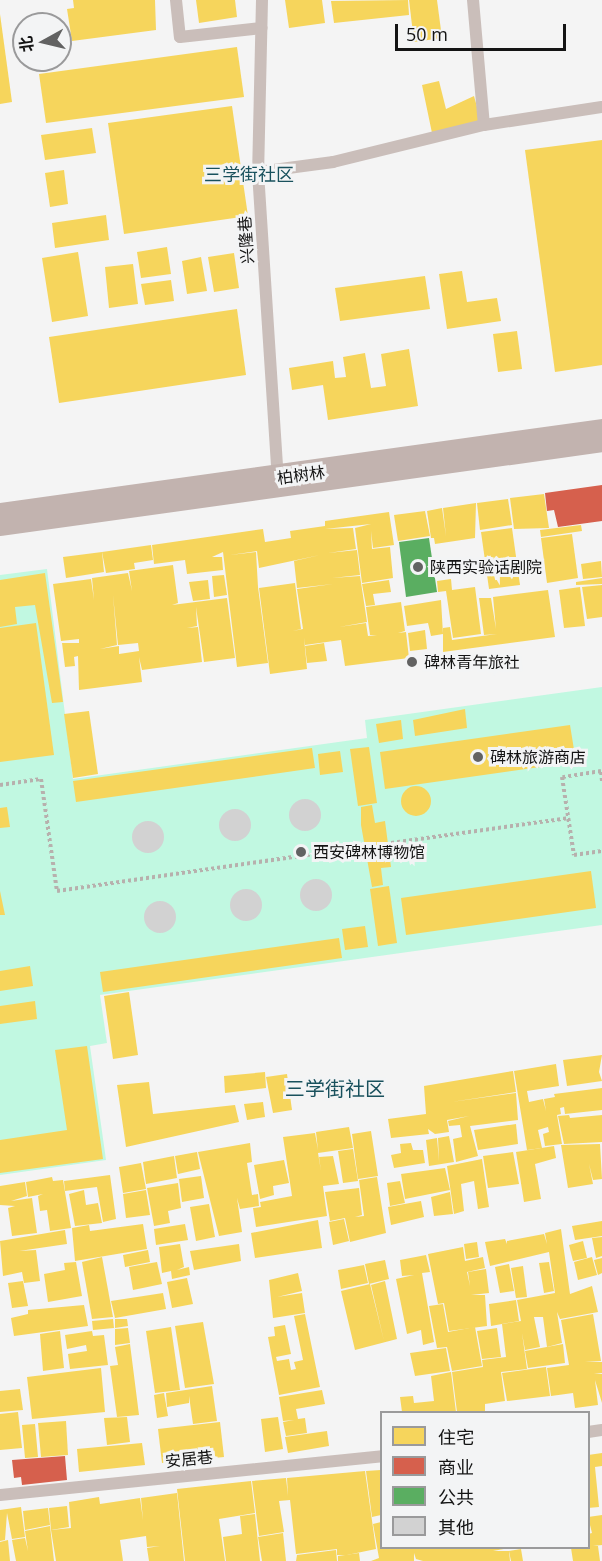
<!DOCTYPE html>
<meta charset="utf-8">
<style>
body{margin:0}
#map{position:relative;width:602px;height:1561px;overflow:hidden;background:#f4f4f4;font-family:"Open Sans","Noto Sans SC",sans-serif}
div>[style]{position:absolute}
.green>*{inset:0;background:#c1f8e1}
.homes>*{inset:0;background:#f6d55c}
.round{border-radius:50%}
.shops>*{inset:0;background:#d6604d}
.public>*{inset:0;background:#5aae61}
.building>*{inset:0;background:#d2d2d2}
.path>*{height:4px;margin-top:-2px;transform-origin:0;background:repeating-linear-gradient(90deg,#b7b0ad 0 3px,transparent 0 6px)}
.service>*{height:12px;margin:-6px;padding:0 6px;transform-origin:6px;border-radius:6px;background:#cabeba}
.secondary>*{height:33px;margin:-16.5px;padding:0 16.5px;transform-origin:16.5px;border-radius:16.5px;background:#c2b3af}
.dots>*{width:16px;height:16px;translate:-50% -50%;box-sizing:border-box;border:3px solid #f3f4f5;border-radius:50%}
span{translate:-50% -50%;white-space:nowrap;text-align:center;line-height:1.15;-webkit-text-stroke:6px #f3f4f5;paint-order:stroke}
.street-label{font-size:16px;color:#141414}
.poi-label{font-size:16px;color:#141414}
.left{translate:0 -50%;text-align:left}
.neighbourhood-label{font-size:18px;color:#19515d}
.quarter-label{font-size:20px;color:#19515d}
.legend{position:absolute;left:380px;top:1411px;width:210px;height:138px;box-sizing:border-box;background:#f3f4f5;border:2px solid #9a9a9b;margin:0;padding:8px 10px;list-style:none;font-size:18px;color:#141414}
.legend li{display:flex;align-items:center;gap:12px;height:30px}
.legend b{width:30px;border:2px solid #9a9a9b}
.north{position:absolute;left:12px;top:12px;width:60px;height:60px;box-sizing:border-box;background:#f3f4f5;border:2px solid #9a9a9b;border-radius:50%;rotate:262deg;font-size:16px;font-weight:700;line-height:24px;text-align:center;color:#141414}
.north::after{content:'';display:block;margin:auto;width:21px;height:27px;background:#626262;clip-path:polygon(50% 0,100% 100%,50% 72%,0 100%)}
.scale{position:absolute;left:395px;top:24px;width:171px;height:27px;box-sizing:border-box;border:3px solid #141414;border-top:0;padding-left:8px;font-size:18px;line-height:21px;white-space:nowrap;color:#141414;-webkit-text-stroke:4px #f3f4f5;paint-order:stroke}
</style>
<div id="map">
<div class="green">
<i style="clip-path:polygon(47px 569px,73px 779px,367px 738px,365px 720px,602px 687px,602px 925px,100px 995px,107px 1043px,90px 1046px,106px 1160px,0 1175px,0 575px)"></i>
</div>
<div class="homes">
<i style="clip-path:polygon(73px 0,155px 0,156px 30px,72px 41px,67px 9px,74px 8px)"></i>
<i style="clip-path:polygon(196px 0,235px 0,237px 17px,199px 23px)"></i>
<i style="clip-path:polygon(285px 0,322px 0,325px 23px,289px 28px)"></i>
<i style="clip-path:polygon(408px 0,409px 15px,334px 23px,331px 1px)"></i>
<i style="clip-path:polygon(409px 0,437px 0,442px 38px,414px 42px)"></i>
<i style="clip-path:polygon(0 14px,12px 102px,0 104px)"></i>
<i style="clip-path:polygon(237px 47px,244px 97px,46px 123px,39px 74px)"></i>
<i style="clip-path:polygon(439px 81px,446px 109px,474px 96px,481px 121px,432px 133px,422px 85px)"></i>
<i style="clip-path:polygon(232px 106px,248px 216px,124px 234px,108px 123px)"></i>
<i style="clip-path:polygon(92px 128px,96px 153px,45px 160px,41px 135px)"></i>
<i style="clip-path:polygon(602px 140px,602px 365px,555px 372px,525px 150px)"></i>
<i style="clip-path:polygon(64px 170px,68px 204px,50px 207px,45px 173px)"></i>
<i style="clip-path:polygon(106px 215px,109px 240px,55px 248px,52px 223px)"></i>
<i style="clip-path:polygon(167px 247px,171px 274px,141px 278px,137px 252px)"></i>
<i style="clip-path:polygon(78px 252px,88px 316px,52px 322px,42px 258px)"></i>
<i style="clip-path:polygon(234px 253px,239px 288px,214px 292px,208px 257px)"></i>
<i style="clip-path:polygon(201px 257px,207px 291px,187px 294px,182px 261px)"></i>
<i style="clip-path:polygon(133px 264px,138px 304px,109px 308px,105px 267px)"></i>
<i style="clip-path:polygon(462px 271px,467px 302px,497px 298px,501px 321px,447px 329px,439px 274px)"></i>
<i style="clip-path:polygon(425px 276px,430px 309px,340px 321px,335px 288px)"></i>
<i style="clip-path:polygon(171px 280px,174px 301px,145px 305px,141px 284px)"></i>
<i style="clip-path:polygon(237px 309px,246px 375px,59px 403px,49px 337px)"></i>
<i style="clip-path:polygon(517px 331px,522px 369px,498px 372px,493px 334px)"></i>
<i style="clip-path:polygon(409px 349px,418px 406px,328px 420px,323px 385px,292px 390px,289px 368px,333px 361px,335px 378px,346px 377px,343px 357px,365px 353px,371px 388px,386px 386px,381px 354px)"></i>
<i style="clip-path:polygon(544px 494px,549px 528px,514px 529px,510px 498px)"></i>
<i style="clip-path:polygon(508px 499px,512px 525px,480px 530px,477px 503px)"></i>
<i style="clip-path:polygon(476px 503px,475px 538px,435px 544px,434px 538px,431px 538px,427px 511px,442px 508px,446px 536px,443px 508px)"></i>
<i style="clip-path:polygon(425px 511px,430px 536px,398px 541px,394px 515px)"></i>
<i style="clip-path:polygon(389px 512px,394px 545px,373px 548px,371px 531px,372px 549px,390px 547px,393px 578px,362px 583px,355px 528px,371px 524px,325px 529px,353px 528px,356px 549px,328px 553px,357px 550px,360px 575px,332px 578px,360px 576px,367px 622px,339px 627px,366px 623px,368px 636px,377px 635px,370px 635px,366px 607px,401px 602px,405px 631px,398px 633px,406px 632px,409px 658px,345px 666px,341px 640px,305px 645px,304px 638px,307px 669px,270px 674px,259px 588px,295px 583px,301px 629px,293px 631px,303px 629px,297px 589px,333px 584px,297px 588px,294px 561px,320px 555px,259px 568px,257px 551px,230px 555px,256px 552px,258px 587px,268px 663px,237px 667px,223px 552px,212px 557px,222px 557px,223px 570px,187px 574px,185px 560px,154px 564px,152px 545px,263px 529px,265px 542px,291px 538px,290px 531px,325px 526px,325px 521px)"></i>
<i style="clip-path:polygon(581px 525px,582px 531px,541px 537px,540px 530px)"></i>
<i style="clip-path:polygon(512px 528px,520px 585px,489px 589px,481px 532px)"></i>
<i style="clip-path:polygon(572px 534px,578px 578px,547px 583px,541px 538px)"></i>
<i style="clip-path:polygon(151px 545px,153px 560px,134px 563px,135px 569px,106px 573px,102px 552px)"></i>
<i style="clip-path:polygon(102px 552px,104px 572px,66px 578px,63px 557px)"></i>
<i style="clip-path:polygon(601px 561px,602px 577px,583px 579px,581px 564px)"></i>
<i style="clip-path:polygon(evenodd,173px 565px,178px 603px,172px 605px,227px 598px,235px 658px,204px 662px,196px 607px,197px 626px,187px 628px,198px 627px,202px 662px,142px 670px,139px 657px,142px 682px,79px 690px,78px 656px,74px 657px,75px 666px,65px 667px,62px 643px,79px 643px,79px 639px,61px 641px,53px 584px,91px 579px,94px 600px,92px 578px,128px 573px,132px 591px,129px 571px,173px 565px,113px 595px,118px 645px,138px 643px,139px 651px,119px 654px,119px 646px,100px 649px,117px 645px,113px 595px)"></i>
<i style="clip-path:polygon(45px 573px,63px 702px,52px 703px,35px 605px,15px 607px,17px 624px,0 627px,0 580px)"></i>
<i style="clip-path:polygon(224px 575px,227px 595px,214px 597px,212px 576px)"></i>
<i style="clip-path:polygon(602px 578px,602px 584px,576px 585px,576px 582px)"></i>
<i style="clip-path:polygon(451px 579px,452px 590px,475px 587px,481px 634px,453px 638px,446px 591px,438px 592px,437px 581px)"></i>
<i style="clip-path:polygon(208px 580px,210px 599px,193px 601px,189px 582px)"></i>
<i style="clip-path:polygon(389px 580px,391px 592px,373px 594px,375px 605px,366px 606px,362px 584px)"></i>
<i style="clip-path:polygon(602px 585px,602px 617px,587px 619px,582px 587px)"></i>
<i style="clip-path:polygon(580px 587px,585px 626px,564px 628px,559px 590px)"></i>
<i style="clip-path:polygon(548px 590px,555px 637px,443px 652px,443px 628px,450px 627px,452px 640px,497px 634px,484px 635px,479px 598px,491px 598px,496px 629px,493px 597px)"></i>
<i style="clip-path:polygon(441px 600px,443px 634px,431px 636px,428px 623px,407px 626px,404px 606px)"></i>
<i style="clip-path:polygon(36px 623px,54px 755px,0 762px,0 628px)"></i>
<i style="clip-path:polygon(425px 630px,427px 649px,410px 651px,408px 633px)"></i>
<i style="clip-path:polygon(324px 643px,327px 661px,307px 663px,305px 646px)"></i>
<i style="clip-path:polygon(465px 709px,467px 728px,415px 736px,413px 720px)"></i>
<i style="clip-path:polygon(89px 711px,98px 774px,73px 778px,64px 714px)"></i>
<i style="clip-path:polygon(401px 720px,403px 739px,379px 743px,376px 724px)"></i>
<i style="clip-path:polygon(570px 725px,576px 762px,385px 789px,380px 752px)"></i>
<i style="clip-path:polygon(369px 747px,377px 803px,358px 806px,350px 749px)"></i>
<i style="clip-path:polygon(312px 748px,315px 768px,76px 802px,73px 781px)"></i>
<i style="clip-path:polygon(340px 751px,343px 772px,320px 775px,318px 754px)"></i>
<i class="round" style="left:401px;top:786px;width:30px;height:30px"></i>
<i style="clip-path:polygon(372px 805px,375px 823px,385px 821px,391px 867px,381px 868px,383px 885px,372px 887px,361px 825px,361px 807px)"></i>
<i style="clip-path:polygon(7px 807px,10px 827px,0 828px,0 808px)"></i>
<i style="clip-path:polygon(591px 871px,596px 908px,406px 935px,401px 898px)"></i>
<i style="clip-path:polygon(389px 886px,397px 943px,378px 946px,370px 889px)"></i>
<i style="clip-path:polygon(0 891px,5px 915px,0 915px)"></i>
<i style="clip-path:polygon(365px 926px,368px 947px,345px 950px,342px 929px)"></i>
<i style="clip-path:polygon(339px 938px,342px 958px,103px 992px,100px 972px)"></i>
<i style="clip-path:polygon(30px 966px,33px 986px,0 991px,0 971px)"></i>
<i style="clip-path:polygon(129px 992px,138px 1055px,113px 1059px,104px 996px)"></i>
<i style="clip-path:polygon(35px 1001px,37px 1019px,0 1024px,0 1006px)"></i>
<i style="clip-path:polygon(87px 1046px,103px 1159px,0 1173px,0 1140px,67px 1130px,55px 1050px)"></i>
<i style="clip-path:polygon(602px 1055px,599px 1072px,602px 1081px,567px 1086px,563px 1060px)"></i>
<i style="clip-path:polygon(556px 1064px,559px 1086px,527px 1091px,529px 1102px,543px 1099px,546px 1111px,544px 1099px,555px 1097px,554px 1094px,602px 1088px,602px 1110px,565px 1114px,564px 1107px,560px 1108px,561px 1114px,557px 1115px,562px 1144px,545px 1146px,543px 1134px,549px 1132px,548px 1127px,538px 1130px,542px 1148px,527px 1150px,514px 1071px)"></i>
<i style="clip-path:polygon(513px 1071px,516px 1092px,451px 1102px,516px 1093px,518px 1120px,470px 1126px,478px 1156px,456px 1162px,453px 1139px,462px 1137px,460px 1125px,449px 1126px,448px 1121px,469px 1116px,447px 1120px,449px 1132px,435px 1134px,428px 1129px,429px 1134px,391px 1138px,388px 1119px,426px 1114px,424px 1086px)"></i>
<i style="clip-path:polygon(265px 1072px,266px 1088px,225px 1093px,224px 1076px)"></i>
<i style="clip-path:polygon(287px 1074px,292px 1110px,273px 1113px,266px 1077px)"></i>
<i style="clip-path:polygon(149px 1082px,153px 1114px,235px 1105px,239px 1122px,126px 1147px,117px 1085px)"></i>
<i style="clip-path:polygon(263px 1102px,265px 1117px,247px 1120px,244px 1104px)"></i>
<i style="clip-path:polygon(569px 1115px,570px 1118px,602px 1115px,602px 1142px,564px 1144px,558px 1116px)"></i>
<i style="clip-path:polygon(516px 1124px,518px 1144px,478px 1150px,474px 1130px)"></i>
<i style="clip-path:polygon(349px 1127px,353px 1148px,318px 1153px,321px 1171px,319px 1157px,333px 1156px,339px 1184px,323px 1186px,327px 1216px,256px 1227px,253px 1208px,261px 1207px,260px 1202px,292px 1196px,283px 1137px,315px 1133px,318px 1150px,316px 1132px)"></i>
<i style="clip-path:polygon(371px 1131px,378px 1176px,358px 1179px,352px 1134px)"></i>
<i style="clip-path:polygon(449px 1136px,454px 1162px,429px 1166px,426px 1140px,437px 1138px,439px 1161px,438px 1138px)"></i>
<i style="clip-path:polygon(250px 1143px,252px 1162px,247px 1163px,252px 1195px,258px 1194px,259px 1206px,240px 1209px,237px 1198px,242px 1232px,219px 1236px,198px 1152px)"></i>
<i style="clip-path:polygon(411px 1143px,413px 1150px,423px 1150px,425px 1163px,394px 1168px,391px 1155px,401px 1153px,400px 1144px)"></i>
<i style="clip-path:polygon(600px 1144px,602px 1179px,593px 1180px,589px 1164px,593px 1184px,568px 1188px,561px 1145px)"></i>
<i style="clip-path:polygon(554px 1146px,556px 1158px,535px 1164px,541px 1199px,524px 1202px,516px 1152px)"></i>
<i style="clip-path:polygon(353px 1149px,358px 1181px,343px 1183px,338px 1151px)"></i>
<i style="clip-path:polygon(197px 1152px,200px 1169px,178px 1174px,175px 1156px)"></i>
<i style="clip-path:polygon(513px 1152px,519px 1184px,488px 1188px,483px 1156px)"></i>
<i style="clip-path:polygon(174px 1156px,177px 1178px,146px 1184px,143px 1162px)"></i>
<i style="clip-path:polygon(482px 1159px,489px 1207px,478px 1209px,474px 1181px,461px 1184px,464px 1211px,454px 1214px,447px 1166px)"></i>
<i style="clip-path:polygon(284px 1160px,289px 1183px,273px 1186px,274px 1195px,260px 1199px,254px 1165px)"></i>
<i style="clip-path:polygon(141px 1163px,146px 1189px,123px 1193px,119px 1167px)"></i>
<i style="clip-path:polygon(445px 1168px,450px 1190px,405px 1199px,401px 1174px)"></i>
<i style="clip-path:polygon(110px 1175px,116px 1219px,103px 1222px,97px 1187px,65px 1191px,64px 1181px)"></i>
<i style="clip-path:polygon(201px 1176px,204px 1198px,182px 1202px,179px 1179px)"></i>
<i style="clip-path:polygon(52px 1177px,53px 1181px,63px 1180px,71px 1228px,50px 1231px,47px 1210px,40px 1211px,38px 1196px,43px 1194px,28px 1197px,26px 1182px)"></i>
<i style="clip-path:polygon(377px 1177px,386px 1233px,350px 1242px,345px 1218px,330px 1221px,325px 1192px,359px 1188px,362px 1215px,355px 1217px,364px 1216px,359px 1180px)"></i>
<i style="clip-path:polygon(400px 1181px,405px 1203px,390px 1206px,387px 1183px)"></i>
<i style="clip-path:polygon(25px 1182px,27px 1196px,11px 1201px,32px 1198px,37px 1233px,12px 1236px,8px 1208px,15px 1206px,0 1205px,0 1186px)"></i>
<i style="clip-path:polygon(178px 1183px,181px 1208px,168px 1211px,170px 1223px,154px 1226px,147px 1188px)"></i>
<i style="clip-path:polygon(84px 1190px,86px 1205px,98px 1203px,102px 1223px,75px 1226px,69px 1194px)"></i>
<i style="clip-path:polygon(146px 1190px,150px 1215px,126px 1218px,123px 1194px)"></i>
<i style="clip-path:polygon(450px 1192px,453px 1214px,434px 1216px,431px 1197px)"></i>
<i style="clip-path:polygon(421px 1201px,424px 1217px,391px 1225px,388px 1207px)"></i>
<i style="clip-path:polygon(209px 1204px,215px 1237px,196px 1241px,190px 1207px)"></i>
<i style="clip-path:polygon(344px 1219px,349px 1241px,333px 1245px,329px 1222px)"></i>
<i style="clip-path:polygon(318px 1220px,322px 1248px,255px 1258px,251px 1233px)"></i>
<i style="clip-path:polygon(602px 1221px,602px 1236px,575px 1240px,572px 1226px)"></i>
<i style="clip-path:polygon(143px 1224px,147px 1249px,75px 1261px,72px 1228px,89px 1225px,90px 1231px)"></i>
<i style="clip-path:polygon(185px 1224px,188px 1240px,156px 1245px,154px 1229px)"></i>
<i style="clip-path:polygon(561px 1229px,570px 1294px,592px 1286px,598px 1312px,560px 1319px,557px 1312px,562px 1343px,547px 1347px,543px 1317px,534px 1317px,540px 1347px,525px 1350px,522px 1333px,527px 1369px,501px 1372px,505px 1401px,485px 1404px,485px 1412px,457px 1412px,452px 1372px,483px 1367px,482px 1360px,506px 1357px,502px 1324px,521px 1321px,517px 1300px,555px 1293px,549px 1252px,490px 1266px,485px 1242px,505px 1239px,507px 1244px,507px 1241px,544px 1234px,547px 1244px,545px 1233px)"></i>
<i style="clip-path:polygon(65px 1230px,67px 1244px,19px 1251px,36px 1250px,40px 1281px,24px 1283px,22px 1272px,3px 1276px,0 1241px)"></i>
<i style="clip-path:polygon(602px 1237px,602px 1256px,596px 1258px,592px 1238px)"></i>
<i style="clip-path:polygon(583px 1241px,587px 1258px,573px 1261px,569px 1245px)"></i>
<i style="clip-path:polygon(477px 1242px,479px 1257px,466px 1259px,464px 1244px)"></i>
<i style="clip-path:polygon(180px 1244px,184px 1267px,177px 1270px,189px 1267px,190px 1275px,172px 1279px,171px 1271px,162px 1273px,159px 1247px)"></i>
<i style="clip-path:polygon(239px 1244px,241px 1261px,194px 1270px,190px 1251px)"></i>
<i style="clip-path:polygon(463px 1247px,465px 1261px,483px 1257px,485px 1268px,467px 1272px,470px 1286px,468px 1272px,486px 1269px,489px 1293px,471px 1295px,485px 1295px,487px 1326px,449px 1331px,444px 1303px,438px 1304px,428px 1254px)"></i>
<i style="clip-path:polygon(148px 1250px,150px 1262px,125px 1267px,123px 1255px)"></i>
<i style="clip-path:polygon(426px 1255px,430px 1272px,422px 1273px,434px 1342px,423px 1345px,421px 1330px,407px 1334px,396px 1279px,414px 1275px,402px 1276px,400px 1260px)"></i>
<i style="clip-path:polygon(102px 1257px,113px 1317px,92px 1319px,82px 1262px)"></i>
<i style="clip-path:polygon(592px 1257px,597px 1275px,578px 1280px,574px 1262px)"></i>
<i style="clip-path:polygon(602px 1258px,602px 1273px,598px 1275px,594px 1260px)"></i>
<i style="clip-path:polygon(385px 1260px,389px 1279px,369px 1284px,365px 1264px)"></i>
<i style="clip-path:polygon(76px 1262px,82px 1296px,48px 1302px,44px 1274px,65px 1270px,64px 1263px)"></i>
<i style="clip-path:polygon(157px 1262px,162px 1284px,133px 1290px,129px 1267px)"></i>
<i style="clip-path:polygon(549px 1262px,554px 1291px,544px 1293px,539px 1263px)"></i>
<i style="clip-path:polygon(509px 1264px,514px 1291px,500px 1293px,495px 1267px)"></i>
<i style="clip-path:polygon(364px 1265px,368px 1283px,341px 1289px,338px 1270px)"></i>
<i style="clip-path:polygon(523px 1266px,527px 1297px,516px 1298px,511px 1268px)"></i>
<i style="clip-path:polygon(298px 1273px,302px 1291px,277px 1297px,302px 1293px,305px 1313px,273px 1318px,269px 1280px)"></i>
<i style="clip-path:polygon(187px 1278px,193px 1304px,172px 1308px,167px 1282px)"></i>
<i style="clip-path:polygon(23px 1281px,28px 1306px,12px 1308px,8px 1283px)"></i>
<i style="clip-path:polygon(385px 1281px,397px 1339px,355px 1350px,341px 1291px,370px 1284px,384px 1341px,371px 1285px)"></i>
<i style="clip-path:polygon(163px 1293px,166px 1309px,115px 1318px,111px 1301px)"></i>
<i style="clip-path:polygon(516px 1300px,519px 1321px,491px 1326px,489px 1304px)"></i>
<i style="clip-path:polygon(443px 1304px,448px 1332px,475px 1327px,482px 1366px,452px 1371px,447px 1347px,437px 1348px,429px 1306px)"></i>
<i style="clip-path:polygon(84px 1305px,88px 1326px,14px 1336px,11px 1318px,28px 1314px,28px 1310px)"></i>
<i style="clip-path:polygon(305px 1314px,320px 1387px,279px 1395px,268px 1337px,275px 1336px,274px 1327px,285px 1325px,291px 1354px,276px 1357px,277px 1361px,289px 1359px,291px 1370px,296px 1369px,294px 1362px,303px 1360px,294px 1316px)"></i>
<i style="clip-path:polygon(593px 1314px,601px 1361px,585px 1362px,602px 1362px,602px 1373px,594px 1374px,602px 1374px,602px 1403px,595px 1380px,598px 1405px,575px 1408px,573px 1393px,551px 1396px,547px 1368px,569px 1365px,561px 1320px)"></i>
<i style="clip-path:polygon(113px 1319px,114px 1328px,93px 1330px,92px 1321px)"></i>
<i style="clip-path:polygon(115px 1319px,127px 1319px,128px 1326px,115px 1328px)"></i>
<i style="clip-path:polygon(203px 1322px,214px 1384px,185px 1388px,175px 1326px)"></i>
<i style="clip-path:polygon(171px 1327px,180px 1390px,155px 1393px,146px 1331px)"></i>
<i style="clip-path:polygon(128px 1328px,130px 1343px,115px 1345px,115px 1329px)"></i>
<i style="clip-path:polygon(497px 1328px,501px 1357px,482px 1359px,477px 1331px)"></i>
<i style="clip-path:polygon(60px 1331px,64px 1368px,43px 1371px,40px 1334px)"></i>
<i style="clip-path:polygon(92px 1331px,93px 1336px,104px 1335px,108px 1365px,70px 1369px,68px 1354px,87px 1351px,86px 1345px,67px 1349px,65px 1335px)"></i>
<i style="clip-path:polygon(130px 1344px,139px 1415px,117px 1417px,110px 1366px,118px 1365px,115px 1347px)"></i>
<i style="clip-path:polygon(563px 1344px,565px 1363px,528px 1368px,525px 1351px)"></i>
<i style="clip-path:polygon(446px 1348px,450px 1371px,415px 1376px,410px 1353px)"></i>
<i style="clip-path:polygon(546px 1367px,550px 1396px,507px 1401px,502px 1373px)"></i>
<i style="clip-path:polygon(101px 1368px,105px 1412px,32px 1419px,27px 1377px)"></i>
<i style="clip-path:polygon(451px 1372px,456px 1412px,402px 1412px,400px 1397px,413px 1396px,414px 1403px,434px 1401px,431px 1376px)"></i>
<i style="clip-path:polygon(212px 1386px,217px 1421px,193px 1424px,189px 1396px,189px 1403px,167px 1407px,166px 1393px)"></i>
<i style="clip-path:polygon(20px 1389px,23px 1410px,0 1412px,0 1391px)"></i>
<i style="clip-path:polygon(322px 1390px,325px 1404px,296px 1409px,298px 1419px,305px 1418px,307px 1433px,286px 1436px,283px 1422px,294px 1420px,283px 1421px,279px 1397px)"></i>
<i style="clip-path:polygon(164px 1393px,168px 1416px,157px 1418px,154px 1395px)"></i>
<i style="clip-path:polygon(18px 1412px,22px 1448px,0 1450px,0 1414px)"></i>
<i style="clip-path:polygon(127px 1417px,130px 1442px,107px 1445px,104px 1418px)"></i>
<i style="clip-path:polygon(278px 1417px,283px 1449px,265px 1452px,261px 1419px)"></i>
<i style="clip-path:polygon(66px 1421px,68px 1455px,41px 1457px,38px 1423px)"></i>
<i style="clip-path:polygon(220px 1422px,224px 1457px,162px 1463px,158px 1429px)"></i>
<i style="clip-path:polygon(35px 1424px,38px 1457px,25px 1458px,22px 1425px)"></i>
<i style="clip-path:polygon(327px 1431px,329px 1446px,288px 1453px,285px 1437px)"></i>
<i style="clip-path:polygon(142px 1443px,145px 1465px,79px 1472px,77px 1449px)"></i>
<i style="clip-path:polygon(602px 1453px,602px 1466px,595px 1467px,599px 1507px,588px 1508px,588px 1455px)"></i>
<i style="clip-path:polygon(381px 1470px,381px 1515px,372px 1517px,366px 1471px)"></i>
<i style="clip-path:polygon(365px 1471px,376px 1549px,347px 1555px,337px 1555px,337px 1549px,296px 1554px,290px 1500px,279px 1501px,284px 1532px,259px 1536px,252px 1481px,286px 1478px,288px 1496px,287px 1478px)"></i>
<i style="clip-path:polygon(251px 1481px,255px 1513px,219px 1519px,225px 1561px,185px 1561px,177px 1489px)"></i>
<i style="clip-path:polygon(177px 1493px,184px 1561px,149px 1561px,147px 1548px,160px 1546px,147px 1547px,146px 1536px,120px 1540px,123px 1561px,56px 1561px,51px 1530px,71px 1528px,69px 1502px,99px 1497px,100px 1504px,140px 1498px,143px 1520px,141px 1498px)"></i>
<i style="clip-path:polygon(67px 1506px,69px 1527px,51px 1530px,49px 1508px)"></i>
<i style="clip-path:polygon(21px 1507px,25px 1537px,12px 1539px,7px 1513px,5px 1540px,0 1541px,0 1510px)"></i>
<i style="clip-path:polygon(48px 1508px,50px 1525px,25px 1530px,23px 1511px)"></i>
<i style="clip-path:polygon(255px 1514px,260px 1561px,226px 1561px,223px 1537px,242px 1534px,240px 1516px)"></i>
<i style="clip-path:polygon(602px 1515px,602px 1545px,593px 1546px,598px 1546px,600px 1561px,573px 1561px,571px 1548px,588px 1548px,588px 1534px,592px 1533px,588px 1517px)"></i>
<i style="clip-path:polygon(381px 1522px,381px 1548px,509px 1548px,493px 1551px,509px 1551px,510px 1561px,423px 1561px,416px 1559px,414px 1553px,414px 1561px,371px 1561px,379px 1558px,373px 1524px)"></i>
<i style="clip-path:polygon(50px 1526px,54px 1561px,16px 1561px,12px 1540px,25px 1538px,28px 1551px,25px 1531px)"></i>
<i style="clip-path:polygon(283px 1533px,286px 1561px,262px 1561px,258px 1537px)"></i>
<i style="clip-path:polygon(8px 1540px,10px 1561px,0 1561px,0 1542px)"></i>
<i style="clip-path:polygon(521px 1549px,523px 1561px,511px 1561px,509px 1551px)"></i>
<i style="clip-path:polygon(336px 1550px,337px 1561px,296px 1561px,297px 1555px)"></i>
<i style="clip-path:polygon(359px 1553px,360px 1561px,338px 1561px,338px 1556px)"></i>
</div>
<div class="shops">
<i style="clip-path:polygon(602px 485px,602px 521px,558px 527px,554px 510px,547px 511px,545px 493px)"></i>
<i style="clip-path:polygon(65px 1456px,67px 1480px,22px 1485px,21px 1477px,14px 1478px,12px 1460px)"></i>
</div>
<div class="public">
<i style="clip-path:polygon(429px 538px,437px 592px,406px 597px,399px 542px)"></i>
</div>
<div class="building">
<i class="round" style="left:289px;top:799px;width:32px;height:32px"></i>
<i class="round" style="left:219px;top:809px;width:32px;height:32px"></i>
<i class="round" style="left:132px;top:821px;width:32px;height:32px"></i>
<i class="round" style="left:300px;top:879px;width:32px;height:32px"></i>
<i class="round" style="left:230px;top:889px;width:32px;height:32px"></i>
<i class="round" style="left:144px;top:901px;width:32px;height:32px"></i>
</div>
<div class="path">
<i style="left:602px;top:781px;width:10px;rotate:-96deg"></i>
<i style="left:601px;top:771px;width:39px;rotate:171deg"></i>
<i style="left:562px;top:777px;width:79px;rotate:81.3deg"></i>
<i style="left:574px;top:855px;width:28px;rotate:-8deg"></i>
<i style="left:0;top:785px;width:41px;rotate:-8.3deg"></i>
<i style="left:41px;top:779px;width:113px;rotate:81.9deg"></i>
<i style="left:57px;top:891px;width:308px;rotate:-8.2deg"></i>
<i style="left:391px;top:843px;width:180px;rotate:-8deg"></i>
</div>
<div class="service">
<i style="left:176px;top:0;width:37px;rotate:84deg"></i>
<i style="left:180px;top:37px;width:82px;rotate:-6.3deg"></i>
<i style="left:262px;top:0;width:172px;rotate:91.3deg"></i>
<i style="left:258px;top:172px;width:307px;rotate:86.3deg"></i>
<i style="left:473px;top:0;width:125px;rotate:85deg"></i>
<i style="left:258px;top:172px;width:76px;rotate:-7.6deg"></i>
<i style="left:333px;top:162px;width:155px;rotate:-13.8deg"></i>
<i style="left:484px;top:125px;width:119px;rotate:-8.7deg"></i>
<i style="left:588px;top:1432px;width:14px;rotate:-8deg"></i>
<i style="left:0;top:1495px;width:384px;rotate:-5.8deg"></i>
</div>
<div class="secondary">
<i style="left:0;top:519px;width:608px;rotate:-7.94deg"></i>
</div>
<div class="dots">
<i style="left:418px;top:567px;background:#626262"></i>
<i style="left:412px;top:662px;background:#626262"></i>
<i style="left:478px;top:757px;background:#626262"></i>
<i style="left:301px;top:852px;background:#626262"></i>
</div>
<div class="street-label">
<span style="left:246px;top:240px;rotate:-94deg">兴隆巷</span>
<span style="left:301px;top:475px;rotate:-8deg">柏树林</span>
<span style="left:189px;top:1459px;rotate:-6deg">安居巷</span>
</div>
<div class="poi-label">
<span class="left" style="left:430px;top:567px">陕西实验话剧院</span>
<span class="left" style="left:424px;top:662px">碑林青年旅社</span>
<span class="left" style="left:490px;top:757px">碑林旅游商店</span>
<span class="left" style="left:313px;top:852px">西安碑林博物馆</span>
</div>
<div class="neighbourhood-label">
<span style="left:249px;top:174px">三学街社区</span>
</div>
<div class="quarter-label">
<span style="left:335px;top:1088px">三学街社区</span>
</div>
<ul class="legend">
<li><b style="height:16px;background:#f6d55c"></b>住宅</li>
<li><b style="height:16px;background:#d6604d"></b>商业</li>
<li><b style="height:16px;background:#5aae61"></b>公共</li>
<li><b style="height:16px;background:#d2d2d2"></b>其他</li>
</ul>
<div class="north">北</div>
<div class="scale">50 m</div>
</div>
